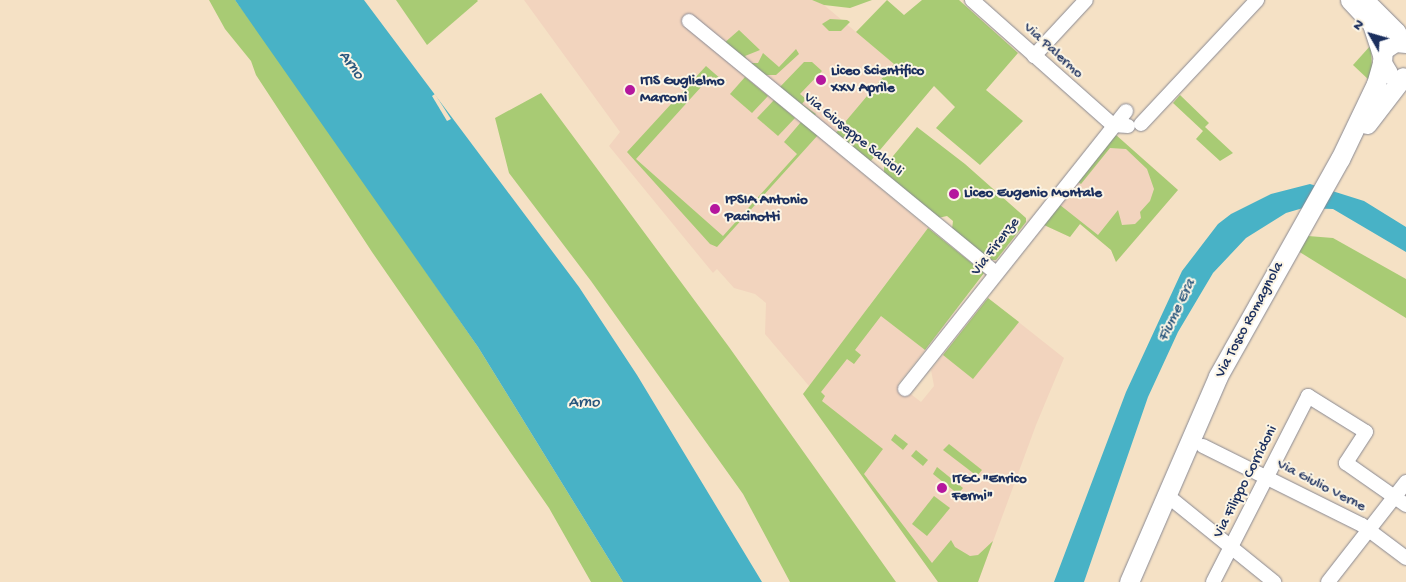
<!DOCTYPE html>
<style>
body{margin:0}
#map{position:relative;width:1406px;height:582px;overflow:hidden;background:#f5e1c5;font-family:"Gochi Hand",sans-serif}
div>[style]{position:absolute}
.built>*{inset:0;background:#f2d4be}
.green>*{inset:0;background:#a8cb74}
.water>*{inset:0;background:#48b2c6}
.pier>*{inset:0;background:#f5e1c5}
.roads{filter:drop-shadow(0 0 1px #888892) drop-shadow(0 0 1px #888892)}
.minor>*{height:14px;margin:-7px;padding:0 7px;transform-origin:7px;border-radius:7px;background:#fff}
.major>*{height:19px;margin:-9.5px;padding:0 9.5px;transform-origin:9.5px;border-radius:9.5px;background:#fff}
.dots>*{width:14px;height:14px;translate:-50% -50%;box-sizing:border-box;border:2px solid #fcf5e5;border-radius:50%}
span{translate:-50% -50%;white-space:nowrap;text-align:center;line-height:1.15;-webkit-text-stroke:4px #fcf5e5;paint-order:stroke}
.street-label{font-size:15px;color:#1b2f5e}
.poi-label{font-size:15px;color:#1b2f5e;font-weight:700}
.left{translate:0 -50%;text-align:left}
.water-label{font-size:16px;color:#28567d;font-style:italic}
.north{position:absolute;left:1346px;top:10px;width:50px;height:50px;-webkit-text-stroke:4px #fcf5e5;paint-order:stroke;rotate:308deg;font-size:14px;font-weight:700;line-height:20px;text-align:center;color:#1b2f5e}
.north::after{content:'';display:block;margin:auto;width:18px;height:22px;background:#1b2f5e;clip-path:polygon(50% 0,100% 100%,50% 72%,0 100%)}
</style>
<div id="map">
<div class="built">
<i style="clip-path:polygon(524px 0,812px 0,824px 5px,894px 64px,827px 144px,928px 228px,869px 306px,925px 350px,898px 384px,921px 402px,934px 386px,931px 370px,988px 298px,1064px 358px,1036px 425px,978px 582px,938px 582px,803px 394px,809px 386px,765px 334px,766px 303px,755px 294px,734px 288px,717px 269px,713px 273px,609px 146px,620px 132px)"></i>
<i style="clip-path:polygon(1116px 135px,1178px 190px,1116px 262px,1111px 250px,1080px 224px,1070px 237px,1044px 225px)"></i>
</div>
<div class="green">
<i style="clip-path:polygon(209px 0,235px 0,276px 55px,478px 347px,623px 582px,591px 582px,549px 508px,372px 252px,256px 75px,251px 61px,225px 29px)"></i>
<i style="clip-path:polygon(396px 0,477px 0,478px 1px,427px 45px)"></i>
<i style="clip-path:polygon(812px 0,872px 0,850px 8px,824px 5px)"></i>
<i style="clip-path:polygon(887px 0,904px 15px,922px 0,959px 0,1018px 53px,986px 90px,1023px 121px,980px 165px,936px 128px,955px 107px,934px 86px,869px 163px,835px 134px,894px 64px,856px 32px)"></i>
<i style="clip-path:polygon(830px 19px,847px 20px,850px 22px,841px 31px,829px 31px,822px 24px)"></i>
<i style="clip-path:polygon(739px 30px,760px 50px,745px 56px,749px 63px,758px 63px,763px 53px,779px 67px,796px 49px,799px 54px,776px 75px,762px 75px,723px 44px)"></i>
<i style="clip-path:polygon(1371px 45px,1372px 69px,1370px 81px,1353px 65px)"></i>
<i style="clip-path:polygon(804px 62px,812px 62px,822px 71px,800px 94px,806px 99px,802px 104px,816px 114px,813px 118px,778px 89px)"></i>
<i style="clip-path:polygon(706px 66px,722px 80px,727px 80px,722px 86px,711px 76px,636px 159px,723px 236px,797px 154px,784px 142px,801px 122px,818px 135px,717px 247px,710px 244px,627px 152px)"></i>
<i style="clip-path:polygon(745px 77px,768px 96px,752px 113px,730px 94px)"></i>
<i style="clip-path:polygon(541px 93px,729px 347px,896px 582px,790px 582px,743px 494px,591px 281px,509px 173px,495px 118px)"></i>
<i style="clip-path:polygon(1180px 95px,1209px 123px,1205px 127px,1233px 153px,1220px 161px,1196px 139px,1203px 131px,1173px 103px)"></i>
<i style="clip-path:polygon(774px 100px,795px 118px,778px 136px,757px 118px)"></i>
<i style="clip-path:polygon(917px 127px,965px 164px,1026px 218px,1026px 222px,996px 260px,990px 260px,952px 229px,953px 221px,947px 216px,938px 218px,884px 174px,884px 167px)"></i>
<i style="clip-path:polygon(1116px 135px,1178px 190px,1116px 262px,1111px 250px,1080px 224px,1070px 237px,1044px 225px,1060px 205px,1098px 235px,1118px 210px,1122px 225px,1135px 224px,1141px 218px,1140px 212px,1150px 201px,1154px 189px,1147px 169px,1126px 149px,1110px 148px,1081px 184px,1078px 182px)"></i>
<i style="clip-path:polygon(928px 228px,984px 273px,925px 350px,881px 316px,855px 350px,861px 355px,854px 364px,847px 359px,821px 392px,825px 396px,822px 401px,883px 449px,864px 474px,932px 563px,951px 540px,955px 547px,970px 556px,978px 555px,993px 541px,978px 582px,938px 582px,803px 394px)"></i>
<i style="clip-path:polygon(1308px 236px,1333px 238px,1406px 279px,1406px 318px,1298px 251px)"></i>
<i style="clip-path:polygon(988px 298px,1019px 322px,973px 379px,943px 355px)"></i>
<i style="clip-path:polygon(895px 434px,908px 444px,903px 450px,891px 440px)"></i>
<i style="clip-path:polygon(949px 444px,982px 470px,977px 476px,943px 450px)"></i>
<i style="clip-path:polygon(916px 450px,928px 460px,923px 466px,911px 456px)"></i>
<i style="clip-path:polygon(937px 467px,963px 488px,958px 494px,933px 474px)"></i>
<i style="clip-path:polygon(934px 496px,950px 508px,927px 536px,912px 524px)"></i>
</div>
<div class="water">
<i style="clip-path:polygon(235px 0,364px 0,579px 287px,637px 375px,762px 582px,623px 582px,478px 347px)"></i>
<i style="clip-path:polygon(1310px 184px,1364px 201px,1406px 227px,1406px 252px,1333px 209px,1303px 208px,1286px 213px,1246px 238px,1213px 273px,1178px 332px,1148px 397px,1084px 582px,1054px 582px,1126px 392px,1182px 271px,1218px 224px,1231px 214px,1271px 194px)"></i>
</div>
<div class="pier">
<i style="clip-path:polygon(435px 94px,451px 119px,447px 121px,432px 96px)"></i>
</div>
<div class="roads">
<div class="minor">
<i style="left:972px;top:0;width:188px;rotate:41.6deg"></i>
<i style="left:1113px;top:125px;width:15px;rotate:4deg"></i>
<i style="left:689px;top:21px;width:397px;rotate:39.4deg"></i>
<i style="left:1034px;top:56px;width:76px;rotate:-47.1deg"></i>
<i style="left:1141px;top:124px;width:170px;rotate:-46.9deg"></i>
<i style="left:905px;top:389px;width:355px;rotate:-51.5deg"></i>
<i style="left:1203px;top:446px;width:178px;rotate:26.4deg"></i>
<i style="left:1362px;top:525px;width:55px;rotate:36.9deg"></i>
<i style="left:1174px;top:501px;width:129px;rotate:39deg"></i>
<i style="left:1213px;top:582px;width:209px;rotate:-62.9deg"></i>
<i style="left:1308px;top:396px;width:68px;rotate:31.8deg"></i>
<i style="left:1366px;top:432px;width:37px;rotate:123deg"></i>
<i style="left:1346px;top:463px;width:73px;rotate:35deg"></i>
<i style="left:1328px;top:582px;width:127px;rotate:-52deg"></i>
</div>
<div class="major">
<i style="left:1350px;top:0;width:33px;rotate:47deg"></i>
<i style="left:1372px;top:24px;width:32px;rotate:72deg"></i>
<i style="left:1368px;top:4px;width:40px;rotate:45deg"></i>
<i style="left:1396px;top:32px;width:9px;rotate:72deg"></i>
<i style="left:1388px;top:73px;width:12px;rotate:-121deg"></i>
<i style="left:1382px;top:63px;width:13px;rotate:-86deg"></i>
<i style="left:1383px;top:50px;width:14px;rotate:-34deg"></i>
<i style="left:1395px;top:42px;width:11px;rotate:5deg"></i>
<i style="left:1367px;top:124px;width:59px;rotate:-52.5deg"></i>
<i style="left:1129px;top:582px;width:224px;rotate:-66.6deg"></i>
<i style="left:1218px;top:376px;width:249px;rotate:-60.7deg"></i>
<i style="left:1340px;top:159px;width:83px;rotate:-64.4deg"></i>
<i style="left:1376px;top:84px;width:22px;rotate:-74deg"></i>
</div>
</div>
<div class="dots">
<i style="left:821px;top:80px;background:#b5179e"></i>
<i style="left:630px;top:90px;background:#b5179e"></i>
<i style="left:954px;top:194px;background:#b5179e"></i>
<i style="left:715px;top:209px;background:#b5179e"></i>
<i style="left:942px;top:488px;background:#b5179e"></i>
</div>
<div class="street-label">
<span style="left:1053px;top:51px;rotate:42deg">Via Palermo</span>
<span style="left:853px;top:135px;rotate:39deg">Via Giuseppe Salcioli</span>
<span style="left:996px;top:247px;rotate:-52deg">Via Firenze</span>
<span style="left:1250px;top:320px;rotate:-62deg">Via Tosco Romagnola</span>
<span style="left:1246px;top:482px;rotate:-63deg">Via Filippo Corridoni</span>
<span style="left:1321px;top:486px;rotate:27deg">Via Giulio Verne</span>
</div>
<div class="poi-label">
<span class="left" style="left:831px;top:80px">Liceo Scientifico<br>XXV Aprile</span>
<span class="left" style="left:640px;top:90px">ITIS Guglielmo<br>Marconi</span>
<span class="left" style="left:964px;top:194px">Liceo Eugenio Montale</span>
<span class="left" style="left:725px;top:209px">IPSIA Antonio<br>Pacinotti</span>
<span class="left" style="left:952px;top:488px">ITGC "Enrico<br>Fermi"</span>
</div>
<div class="water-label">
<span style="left:350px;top:66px;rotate:54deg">Arno</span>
<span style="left:1178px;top:311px;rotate:-64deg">Fiume Era</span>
<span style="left:584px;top:404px">Arno</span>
</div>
<div class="north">N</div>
</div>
